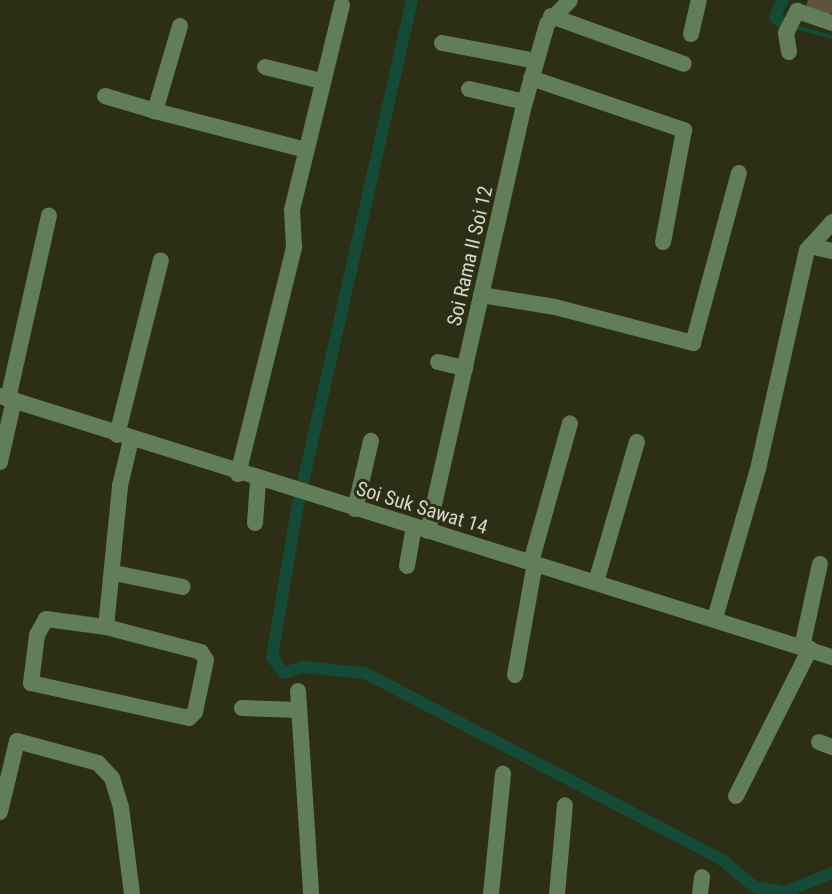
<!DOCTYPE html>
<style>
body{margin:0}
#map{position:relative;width:832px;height:894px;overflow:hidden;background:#2c2e16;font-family:"Roboto Condensed",sans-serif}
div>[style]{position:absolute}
.stream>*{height:4px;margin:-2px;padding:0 2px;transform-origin:2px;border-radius:2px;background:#154b36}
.canal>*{height:12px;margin:-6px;padding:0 6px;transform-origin:6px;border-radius:6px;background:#154b36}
.building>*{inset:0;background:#5e533c}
.minor>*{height:16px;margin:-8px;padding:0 8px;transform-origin:8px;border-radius:8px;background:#627e58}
span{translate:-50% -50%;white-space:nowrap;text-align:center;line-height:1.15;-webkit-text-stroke:6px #2c2e16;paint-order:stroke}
.street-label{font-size:20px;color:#d7d9cb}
</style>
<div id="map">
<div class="stream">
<i style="left:795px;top:27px;width:38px;rotate:15deg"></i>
</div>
<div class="canal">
<i style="left:412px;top:0;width:522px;rotate:102.73deg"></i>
<i style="left:297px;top:509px;width:150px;rotate:99.6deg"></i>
<i style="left:272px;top:657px;width:20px;rotate:53deg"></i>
<i style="left:284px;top:673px;width:19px;rotate:-18deg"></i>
<i style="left:302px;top:667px;width:63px;rotate:5.4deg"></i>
<i style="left:365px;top:673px;width:403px;rotate:27.6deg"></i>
<i style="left:722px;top:860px;width:43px;rotate:39.3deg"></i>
<i style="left:755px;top:887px;width:24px;rotate:9deg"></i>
<i style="left:781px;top:22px;width:8px;rotate:-140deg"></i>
<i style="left:775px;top:17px;width:19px;rotate:-65deg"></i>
<i style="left:780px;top:894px;width:56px;rotate:-22deg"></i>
</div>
<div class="building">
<i style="clip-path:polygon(808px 0,832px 0,832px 13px,822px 16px,805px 10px)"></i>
</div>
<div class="minor">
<i style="left:551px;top:16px;width:141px;rotate:19.8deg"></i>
<i style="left:180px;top:26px;width:89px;rotate:106.4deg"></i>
<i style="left:155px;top:111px;width:156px;rotate:14.5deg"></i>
<i style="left:691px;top:34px;width:35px;rotate:-77deg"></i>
<i style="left:442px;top:43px;width:96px;rotate:10.8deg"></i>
<i style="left:789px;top:52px;width:19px;rotate:-99deg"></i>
<i style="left:786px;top:33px;width:25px;rotate:-63deg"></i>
<i style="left:797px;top:11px;width:37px;rotate:19deg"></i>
<i style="left:265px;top:67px;width:58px;rotate:14deg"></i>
<i style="left:531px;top:78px;width:162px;rotate:18.8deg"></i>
<i style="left:684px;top:130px;width:114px;rotate:100.6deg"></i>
<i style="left:469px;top:89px;width:57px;rotate:13.1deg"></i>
<i style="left:105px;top:96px;width:52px;rotate:16.7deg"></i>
<i style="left:810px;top:246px;width:23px;rotate:13deg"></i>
<i style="left:481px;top:295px;width:75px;rotate:9.2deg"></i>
<i style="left:555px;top:307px;width:143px;rotate:14.6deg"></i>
<i style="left:693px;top:343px;width:176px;rotate:-74.9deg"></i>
<i style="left:438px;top:362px;width:28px;rotate:13deg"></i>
<i style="left:0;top:396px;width:872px;rotate:17.42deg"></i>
<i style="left:8px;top:399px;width:188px;rotate:-77.4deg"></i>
<i style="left:117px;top:435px;width:180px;rotate:-75.9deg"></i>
<i style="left:0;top:462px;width:64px;rotate:-77.3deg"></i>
<i style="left:238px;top:474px;width:234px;rotate:-76.1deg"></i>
<i style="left:294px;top:247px;width:37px;rotate:-93deg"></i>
<i style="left:292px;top:210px;width:211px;rotate:-76.3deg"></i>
<i style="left:355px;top:509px;width:70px;rotate:-76.8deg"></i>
<i style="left:255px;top:523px;width:42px;rotate:-85.9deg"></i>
<i style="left:428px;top:531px;width:440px;rotate:-77.3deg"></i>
<i style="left:525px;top:102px;width:81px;rotate:-74.2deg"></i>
<i style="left:547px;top:24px;width:33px;rotate:-46deg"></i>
<i style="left:531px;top:562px;width:144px;rotate:-74.3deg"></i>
<i style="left:407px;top:566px;width:40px;rotate:-80deg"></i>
<i style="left:114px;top:573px;width:70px;rotate:11.5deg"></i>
<i style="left:596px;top:582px;width:146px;rotate:-73.7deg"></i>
<i style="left:715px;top:618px;width:155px;rotate:-73.9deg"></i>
<i style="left:758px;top:469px;width:224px;rotate:-77.4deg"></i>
<i style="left:807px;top:250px;width:38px;rotate:-48deg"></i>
<i style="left:46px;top:619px;width:61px;rotate:7.6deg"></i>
<i style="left:106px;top:627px;width:98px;rotate:14.7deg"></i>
<i style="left:201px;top:652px;width:9px;rotate:58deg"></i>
<i style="left:206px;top:660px;width:53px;rotate:101.9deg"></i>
<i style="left:195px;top:712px;width:8px;rotate:135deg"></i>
<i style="left:189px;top:718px;width:162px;rotate:-167.5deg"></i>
<i style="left:31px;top:683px;width:48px;rotate:-82.9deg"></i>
<i style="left:37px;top:635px;width:18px;rotate:-61deg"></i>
<i style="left:106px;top:627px;width:142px;rotate:-84.3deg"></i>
<i style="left:120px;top:486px;width:48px;rotate:-76.8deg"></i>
<i style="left:802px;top:647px;width:85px;rotate:-77.8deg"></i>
<i style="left:515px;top:675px;width:114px;rotate:-79.9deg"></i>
<i style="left:298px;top:691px;width:203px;rotate:86.3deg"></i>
<i style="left:242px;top:708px;width:57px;rotate:2deg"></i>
<i style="left:819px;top:742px;width:14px;rotate:21deg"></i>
<i style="left:736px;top:796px;width:165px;rotate:-63.3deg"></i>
<i style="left:0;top:812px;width:73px;rotate:-76.5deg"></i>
<i style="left:17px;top:741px;width:84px;rotate:15.2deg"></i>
<i style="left:98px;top:763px;width:21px;rotate:47deg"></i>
<i style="left:112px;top:778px;width:30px;rotate:73deg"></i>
<i style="left:121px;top:807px;width:88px;rotate:82.8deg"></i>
<i style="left:491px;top:894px;width:121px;rotate:-84.3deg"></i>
<i style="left:557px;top:894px;width:89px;rotate:-84.9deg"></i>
<i style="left:700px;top:894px;width:17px;rotate:-83deg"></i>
</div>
<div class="street-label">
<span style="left:470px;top:256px;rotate:-77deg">Soi Rama II Soi 12</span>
<span style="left:422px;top:508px;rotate:17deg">Soi Suk Sawat 14</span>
</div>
</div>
